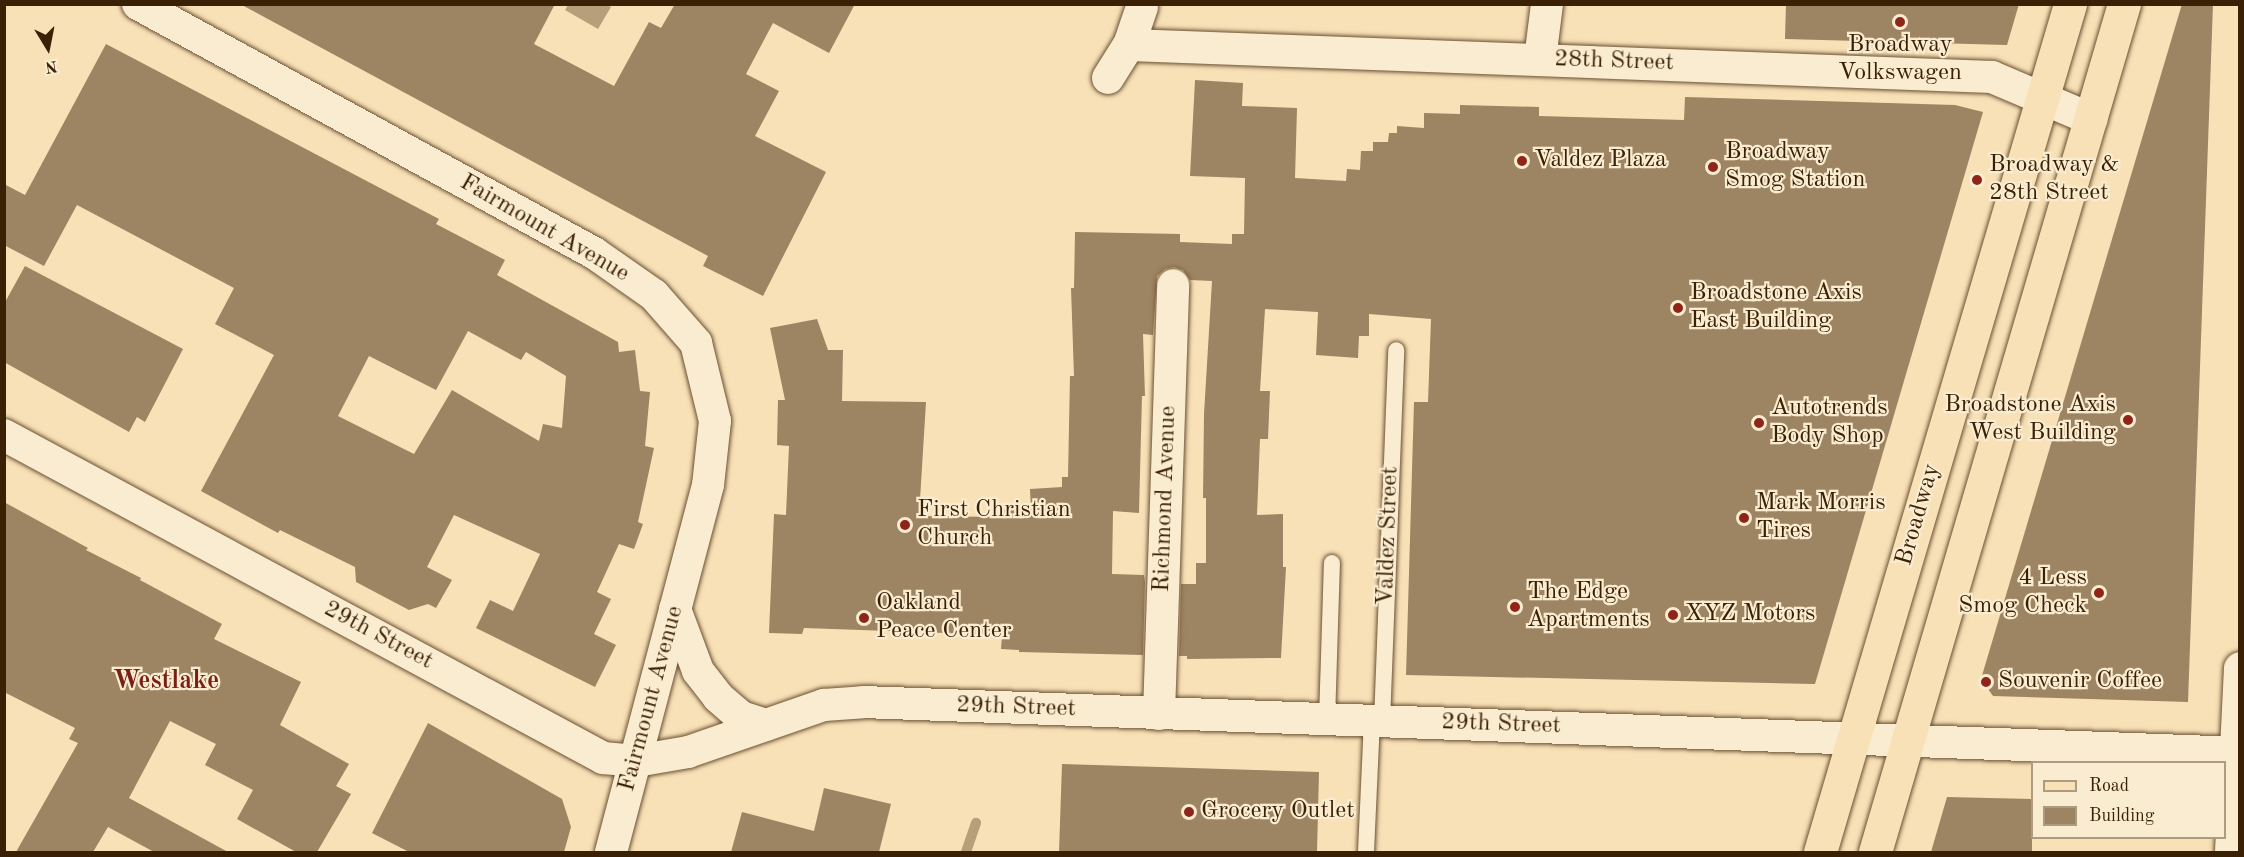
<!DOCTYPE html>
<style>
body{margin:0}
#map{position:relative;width:2244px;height:857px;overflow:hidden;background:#f8e1b7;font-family:"Old Standard TT",serif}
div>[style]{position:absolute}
.water>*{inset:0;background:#b79f7a}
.stream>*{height:10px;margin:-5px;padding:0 5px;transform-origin:5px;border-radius:5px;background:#b79f7a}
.building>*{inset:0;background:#9d8462}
.roads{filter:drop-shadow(0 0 2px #6a5032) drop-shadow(0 0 2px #6a5032)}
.lane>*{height:16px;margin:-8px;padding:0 8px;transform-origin:8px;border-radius:8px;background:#faecd0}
.street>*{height:32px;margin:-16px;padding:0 16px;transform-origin:16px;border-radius:16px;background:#faecd0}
.primary>*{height:33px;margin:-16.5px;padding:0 16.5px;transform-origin:16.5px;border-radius:16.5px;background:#f8e1b7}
.dots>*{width:16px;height:16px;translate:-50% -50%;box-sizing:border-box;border:3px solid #faecd0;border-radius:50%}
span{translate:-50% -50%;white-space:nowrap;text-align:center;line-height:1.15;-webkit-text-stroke:4.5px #faecd0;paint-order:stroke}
.poi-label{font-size:24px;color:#3a2005}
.left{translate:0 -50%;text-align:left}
.right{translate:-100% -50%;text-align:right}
.street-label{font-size:24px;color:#3a2005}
.neighbourhood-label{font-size:26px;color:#7a1f14;font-weight:700}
.frame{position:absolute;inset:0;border:6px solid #3a2005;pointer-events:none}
.legend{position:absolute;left:2031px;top:761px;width:195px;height:78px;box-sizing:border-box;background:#faecd0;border:2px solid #ad9a7f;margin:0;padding:8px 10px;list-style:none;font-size:18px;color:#3a2005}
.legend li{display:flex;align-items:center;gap:12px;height:30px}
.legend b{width:30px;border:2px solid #ad9a7f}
.north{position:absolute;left:18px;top:18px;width:60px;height:60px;-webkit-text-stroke:4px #faecd0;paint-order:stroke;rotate:170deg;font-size:16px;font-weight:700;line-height:24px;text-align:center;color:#3a2005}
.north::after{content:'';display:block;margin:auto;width:21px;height:27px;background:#3a2005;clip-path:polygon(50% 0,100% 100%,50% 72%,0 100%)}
</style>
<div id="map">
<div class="water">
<i style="clip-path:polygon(568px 5px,607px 5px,611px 7px,598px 29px,565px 10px)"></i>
</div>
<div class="stream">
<i style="left:966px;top:852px;width:31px;rotate:-71deg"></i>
</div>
<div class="building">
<i style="clip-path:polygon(240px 4px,555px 4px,534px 44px,614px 86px,649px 22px,661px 28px,675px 4px,855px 4px,829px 53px,773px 23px,746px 74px,779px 91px,755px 136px,826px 172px,763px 296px,703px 266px,708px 256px)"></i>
<i style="clip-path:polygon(1786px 4px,2019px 4px,2007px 45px,1785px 39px)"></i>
<i style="clip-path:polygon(2182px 4px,2213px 4px,2188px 702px,1993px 696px,1981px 679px)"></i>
<i style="clip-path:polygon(evenodd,106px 44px,439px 219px,436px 224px,505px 260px,497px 275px,618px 342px,619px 352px,635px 350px,640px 391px,650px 392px,645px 446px,654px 448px,638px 522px,643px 524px,634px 549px,619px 544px,597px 592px,611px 599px,594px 634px,616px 645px,595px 687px,476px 628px,490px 600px,513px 611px,540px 554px,454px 515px,427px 567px,452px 580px,436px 608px,428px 604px,409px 610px,356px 582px,355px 567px,280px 530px,278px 533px,201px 491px,274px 355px,215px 324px,234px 288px,77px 205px,44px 266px,4px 245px,4px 184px,25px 195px,106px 44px,468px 331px,521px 360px,526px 352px,566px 376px,562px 428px,543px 424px,539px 441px,452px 390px,414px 454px,338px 416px,369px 356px,436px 390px,468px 331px)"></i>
<i style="clip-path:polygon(1195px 80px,1243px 83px,1242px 106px,1297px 108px,1295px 178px,1346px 181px,1347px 169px,1360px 170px,1361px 151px,1373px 151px,1373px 142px,1388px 142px,1389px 133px,1397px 133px,1397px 126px,1424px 128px,1424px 113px,1460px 114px,1460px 105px,1539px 107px,1539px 116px,1684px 120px,1685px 97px,1955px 105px,1983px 112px,1815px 684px,1406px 675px,1414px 402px,1428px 402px,1431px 319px,1369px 314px,1369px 336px,1359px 336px,1358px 358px,1316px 355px,1318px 312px,1265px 309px,1260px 391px,1270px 391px,1268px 439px,1260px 439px,1257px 515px,1283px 514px,1283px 567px,1286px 567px,1281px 658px,1187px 659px,1187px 656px,1179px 656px,1181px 584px,1196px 584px,1196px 563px,1206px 563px,1206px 498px,1203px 498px,1204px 414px,1212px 281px,1190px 280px,1183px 270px,1174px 267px,1165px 269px,1157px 276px,1153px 335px,1143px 334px,1145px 396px,1142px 396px,1139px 513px,1113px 511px,1112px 574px,1144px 575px,1145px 582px,1143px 655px,1019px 652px,1019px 650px,1001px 649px,1002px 635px,804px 628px,802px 634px,769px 633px,774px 514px,786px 515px,789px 446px,777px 445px,778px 400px,785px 400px,770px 328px,817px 319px,828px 350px,843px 350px,842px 401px,926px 402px,919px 516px,1003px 517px,1004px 509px,1031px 510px,1030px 489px,1062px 487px,1062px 477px,1068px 477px,1070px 376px,1074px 376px,1071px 288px,1074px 288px,1075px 232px,1180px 234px,1180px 242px,1232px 244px,1232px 234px,1244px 234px,1245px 178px,1190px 176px)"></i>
<i style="clip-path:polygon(25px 266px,183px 349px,145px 422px,137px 417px,129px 432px,4px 362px,4px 304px)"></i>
<i style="clip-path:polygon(4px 502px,88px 548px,86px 550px,141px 578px,140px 580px,222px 624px,214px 639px,301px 682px,280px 725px,349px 764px,336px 786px,351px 794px,317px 852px,296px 852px,237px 819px,253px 790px,205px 765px,216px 744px,170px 721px,129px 798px,228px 852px,154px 852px,108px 827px,93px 852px,16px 852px,78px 743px,69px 739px,75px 728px,4px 692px)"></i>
<i style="clip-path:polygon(428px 723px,562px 799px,571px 827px,564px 852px,409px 852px,372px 833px)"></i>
<i style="clip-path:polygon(1062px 764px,1319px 772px,1317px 852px,1059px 852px)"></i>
<i style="clip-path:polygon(824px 788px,891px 804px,879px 852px,731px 852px,742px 812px,814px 831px)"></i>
<i style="clip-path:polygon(1947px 797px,2032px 799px,2032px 852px,1931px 852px)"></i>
</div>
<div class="roads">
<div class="lane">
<i style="left:1327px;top:720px;width:157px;rotate:-88.2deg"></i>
<i style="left:1382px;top:722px;width:372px;rotate:-87.8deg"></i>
<i style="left:1366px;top:852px;width:131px;rotate:-87.4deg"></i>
</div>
<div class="street">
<i style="left:138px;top:4px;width:520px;rotate:28.64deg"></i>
<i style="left:594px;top:253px;width:73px;rotate:35deg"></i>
<i style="left:654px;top:295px;width:64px;rotate:48.8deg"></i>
<i style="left:696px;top:343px;width:80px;rotate:76.3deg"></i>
<i style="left:715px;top:421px;width:64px;rotate:96.2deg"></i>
<i style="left:708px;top:485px;width:380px;rotate:104.8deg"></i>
<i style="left:1129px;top:45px;width:864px;rotate:2.12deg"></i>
<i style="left:1992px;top:77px;width:108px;rotate:23deg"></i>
<i style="left:1540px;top:59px;width:55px;rotate:-82.7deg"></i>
<i style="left:1108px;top:78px;width:39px;rotate:-58deg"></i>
<i style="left:1129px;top:45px;width:40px;rotate:-71.1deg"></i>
<i style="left:4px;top:435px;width:681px;rotate:28.33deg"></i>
<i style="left:603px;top:758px;width:33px;rotate:5deg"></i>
<i style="left:636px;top:761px;width:53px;rotate:-9.8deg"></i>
<i style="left:688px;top:752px;width:144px;rotate:-19.1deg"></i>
<i style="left:824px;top:705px;width:39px;rotate:-4deg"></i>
<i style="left:863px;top:702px;width:1378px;rotate:2.12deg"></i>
<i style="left:675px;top:609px;width:66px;rotate:69.6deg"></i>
<i style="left:698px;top:671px;width:33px;rotate:52deg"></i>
<i style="left:718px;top:697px;width:30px;rotate:41deg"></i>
<i style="left:741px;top:717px;width:26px;rotate:18deg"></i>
<i style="left:1159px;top:714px;width:429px;rotate:-88.1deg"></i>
<i style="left:2231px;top:852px;width:184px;rotate:-87.2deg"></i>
</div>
<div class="primary">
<i style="left:1820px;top:852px;width:884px;rotate:-73.57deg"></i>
<i style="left:1875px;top:852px;width:884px;rotate:-73.64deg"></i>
</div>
</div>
<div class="dots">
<i style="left:1900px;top:22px;background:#8f2418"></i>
<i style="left:1522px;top:161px;background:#8f2418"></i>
<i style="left:1713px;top:167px;background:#8f2418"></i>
<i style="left:1977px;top:180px;background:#8f2418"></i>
<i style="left:1678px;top:308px;background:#8f2418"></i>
<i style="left:2128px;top:420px;background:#8f2418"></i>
<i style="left:1759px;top:423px;background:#8f2418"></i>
<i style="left:1744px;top:518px;background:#8f2418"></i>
<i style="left:905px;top:525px;background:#8f2418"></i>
<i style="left:2099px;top:593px;background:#8f2418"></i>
<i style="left:1515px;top:607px;background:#8f2418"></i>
<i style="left:1673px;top:615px;background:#8f2418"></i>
<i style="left:864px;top:618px;background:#8f2418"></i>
<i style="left:1986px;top:682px;background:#8f2418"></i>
<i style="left:1189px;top:812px;background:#8f2418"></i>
</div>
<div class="poi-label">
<span style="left:1900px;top:60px">Broadway<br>Volkswagen</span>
<span class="left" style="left:1725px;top:167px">Broadway<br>Smog Station</span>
<span class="left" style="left:1534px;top:161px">Valdez Plaza</span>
<span class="left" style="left:1989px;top:180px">Broadway &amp;<br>28th Street</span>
<span class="left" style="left:1690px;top:308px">Broadstone Axis<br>East Building</span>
<span class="right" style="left:2116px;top:420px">Broadstone Axis<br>West Building</span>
<span class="left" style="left:1771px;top:423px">Autotrends<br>Body Shop</span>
<span class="left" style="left:1756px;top:518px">Mark Morris<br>Tires</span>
<span class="left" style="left:917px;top:525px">First Christian<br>Church</span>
<span class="right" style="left:2087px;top:593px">4 Less<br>Smog Check</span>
<span class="left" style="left:1527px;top:607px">The Edge<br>Apartments</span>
<span class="left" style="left:876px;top:618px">Oakland<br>Peace Center</span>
<span class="left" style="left:1685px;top:615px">XYZ Motors</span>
<span class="left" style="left:1998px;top:682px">Souvenir Coffee</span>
<span class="left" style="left:1201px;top:812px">Grocery Outlet</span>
</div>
<div class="street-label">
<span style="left:1614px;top:62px;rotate:2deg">28th Street</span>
<span style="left:544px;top:229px;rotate:30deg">Fairmount Avenue</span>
<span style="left:1166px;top:499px;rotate:-88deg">Richmond Avenue</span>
<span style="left:1919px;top:515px;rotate:-74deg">Broadway</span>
<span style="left:1389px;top:536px;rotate:-88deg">Valdez Street</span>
<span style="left:378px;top:636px;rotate:28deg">29th Street</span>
<span style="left:652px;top:699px;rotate:-75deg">Fairmount Avenue</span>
<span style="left:1016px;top:708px;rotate:2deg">29th Street</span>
<span style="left:1501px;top:725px;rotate:2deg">29th Street</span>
</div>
<div class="neighbourhood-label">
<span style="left:166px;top:682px">Westlake</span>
</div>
<div class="frame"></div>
<ul class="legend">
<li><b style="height:8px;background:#f8e1b7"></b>Road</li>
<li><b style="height:16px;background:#9d8462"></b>Building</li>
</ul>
<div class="north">N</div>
</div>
